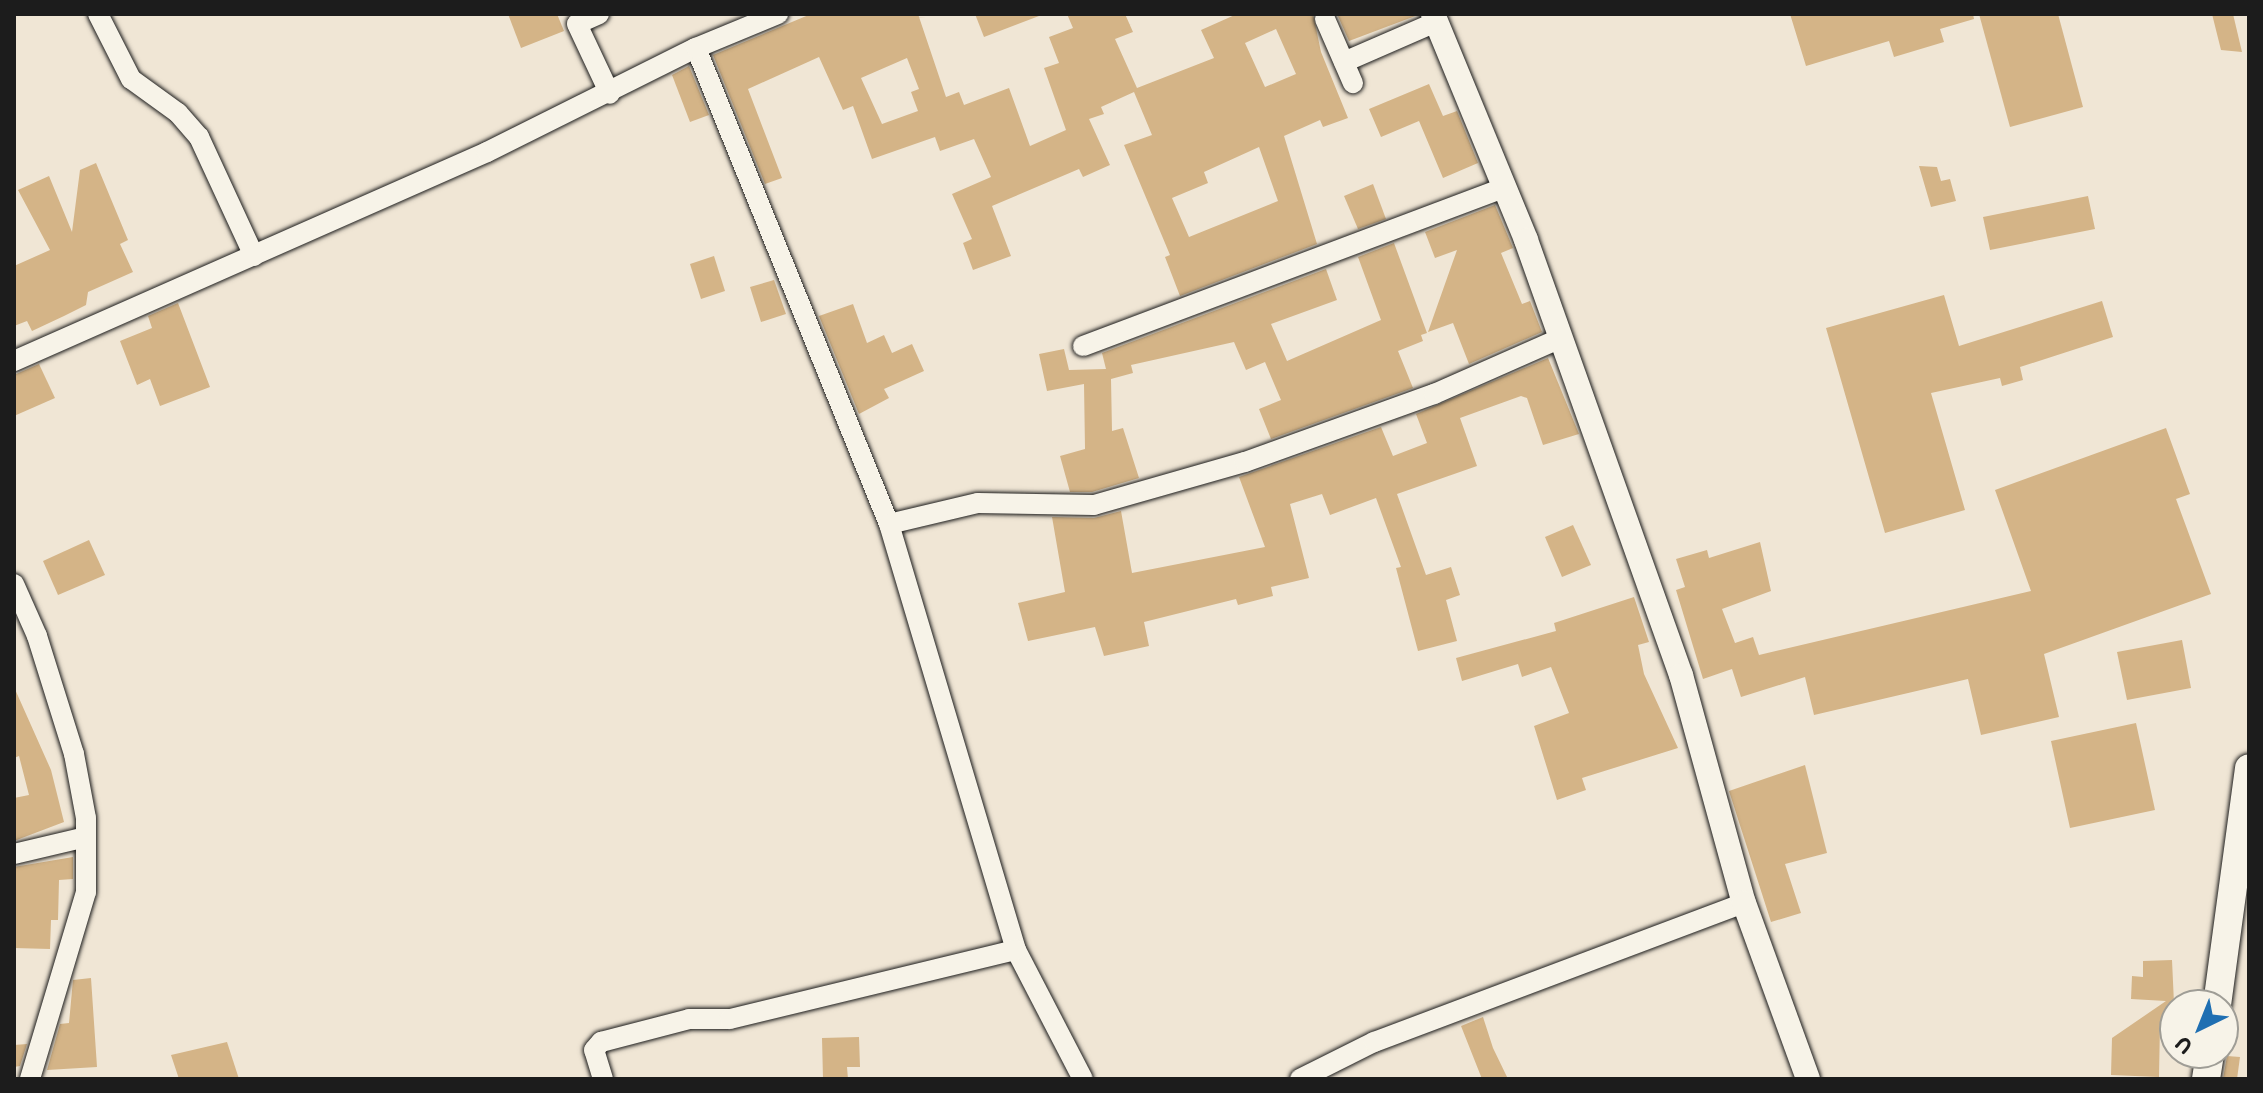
<!DOCTYPE html>
<style>
body{margin:0}
#map{position:relative;width:2263px;height:1093px;overflow:hidden;background:#f0e6d5;font-family:Itim,sans-serif}
div>[style]{position:absolute}
.building>*{inset:0;background:#d4b487}
.roads{filter:drop-shadow(0 0 2px #1c1c1c) drop-shadow(0 0 2px #1c1c1c)}
.minor>*{height:20px;margin:-10px;padding:0 10px;transform-origin:10px;border-radius:10px;background:#f7f3e8}
.tertiary>*{height:24px;margin:-12px;padding:0 12px;transform-origin:12px;border-radius:12px;background:#f7f3e8}
.secondary>*{height:28px;margin:-14px;padding:0 14px;transform-origin:14px;border-radius:14px;background:#f7f3e8}
span{translate:-50% -50%;white-space:nowrap;text-align:center;line-height:1.15;-webkit-text-stroke:7px #f7f3e8;paint-order:stroke}
.frame{position:absolute;inset:0;border:16px solid #1c1c1c;pointer-events:none}
.north{position:absolute;left:2159px;top:989px;width:80px;height:80px;box-sizing:border-box;background:#f7f3e8;border:2px solid #9f9d96;border-radius:50%;rotate:223deg;font-size:22px;font-weight:700;line-height:32px;text-align:center;color:#1c1c1c}
.north::after{content:'';display:block;margin:auto;width:28px;height:36px;background:#1f6fb2;clip-path:polygon(50% 0,100% 100%,50% 72%,0 100%)}
</style>
<div id="map">
<div class="building">
<i style="clip-path:polygon(508px 14px,557px 14px,564px 31px,521px 48px)"></i>
<i style="clip-path:polygon(evenodd,811px 14px,918px 14px,946px 97px,959px 92px,964px 105px,1009px 88px,1030px 146px,1066px 130px,1044px 68px,1059px 63px,1049px 37px,1073px 28px,1067px 14px,1125px 14px,1133px 32px,1115px 39px,1137px 88px,1214px 58px,1201px 30px,1237px 14px,1313px 14px,1321px 52px,1348px 118px,1323px 127px,1320px 120px,1284px 136px,1317px 244px,1180px 296px,1165px 257px,1170px 255px,1124px 145px,1152px 135px,1134px 92px,1101px 107px,1104px 114px,1089px 119px,1110px 165px,1083px 177px,1079px 169px,992px 206px,1011px 256px,973px 270px,963px 243px,972px 239px,952px 194px,991px 177px,974px 139px,940px 151px,935px 137px,872px 159px,853px 106px,843px 110px,819px 57px,748px 89px,782px 178px,765px 184px,713px 55px,811px 14px,1276px 29px,1296px 74px,1265px 87px,1245px 43px,1276px 29px,811px 14px,907px 58px,919px 89px,911px 92px,918px 111px,882px 124px,861px 78px,907px 58px,811px 14px,1259px 147px,1278px 201px,1189px 237px,1172px 198px,1208px 183px,1204px 172px,1259px 147px)"></i>
<i style="clip-path:polygon(975px 14px,1039px 14px,1039px 16px,984px 37px)"></i>
<i style="clip-path:polygon(1337px 14px,1418px 14px,1418px 15px,1349px 41px)"></i>
<i style="clip-path:polygon(1790px 14px,1973px 14px,1974px 19px,1940px 29px,1944px 42px,1894px 57px,1889px 41px,1806px 66px)"></i>
<i style="clip-path:polygon(1979px 14px,2058px 14px,2083px 107px,2010px 127px)"></i>
<i style="clip-path:polygon(2212px 14px,2233px 14px,2242px 52px,2221px 50px)"></i>
<i style="clip-path:polygon(689px 66px,709px 115px,690px 122px,672px 75px)"></i>
<i style="clip-path:polygon(1429px 84px,1443px 116px,1457px 111px,1478px 163px,1443px 178px,1419px 121px,1381px 137px,1369px 109px)"></i>
<i style="clip-path:polygon(96px 163px,128px 240px,120px 244px,133px 272px,88px 292px,86px 305px,64px 316px,32px 331px,27px 321px,14px 326px,14px 266px,50px 250px,18px 190px,49px 176px,72px 232px,80px 170px)"></i>
<i style="clip-path:polygon(1919px 166px,1937px 167px,1941px 181px,1950px 179px,1956px 201px,1931px 207px)"></i>
<i style="clip-path:polygon(1373px 184px,1386px 219px,1358px 229px,1344px 196px)"></i>
<i style="clip-path:polygon(2088px 196px,2095px 229px,1990px 250px,1983px 217px)"></i>
<i style="clip-path:polygon(1495px 205px,1513px 248px,1501px 253px,1522px 304px,1530px 301px,1542px 332px,1469px 364px,1453px 323px,1428px 332px,1457px 250px,1435px 258px,1425px 232px)"></i>
<i style="clip-path:polygon(1394px 243px,1427px 333px,1421px 335px,1423px 341px,1398px 351px,1413px 388px,1271px 439px,1259px 409px,1281px 400px,1265px 362px,1246px 370px,1234px 342px,1131px 365px,1133px 373px,1111px 379px,1112px 431px,1123px 428px,1139px 478px,1092px 492px,1070px 492px,1060px 456px,1085px 449px,1084px 384px,1047px 391px,1039px 354px,1064px 349px,1069px 370px,1106px 369px,1102px 353px,1326px 269px,1337px 300px,1271px 324px,1287px 361px,1381px 320px,1358px 257px)"></i>
<i style="clip-path:polygon(714px 256px,725px 291px,701px 299px,690px 264px)"></i>
<i style="clip-path:polygon(774px 280px,786px 314px,761px 322px,750px 287px)"></i>
<i style="clip-path:polygon(1944px 295px,1959px 346px,2102px 301px,2113px 337px,2020px 367px,2023px 380px,2002px 386px,2000px 378px,1931px 393px,1965px 510px,1885px 533px,1826px 328px)"></i>
<i style="clip-path:polygon(178px 303px,210px 387px,160px 406px,150px 379px,137px 385px,120px 341px,152px 328px,148px 316px)"></i>
<i style="clip-path:polygon(853px 304px,867px 343px,884px 335px,892px 353px,912px 344px,924px 371px,884px 389px,889px 398px,859px 414px,819px 316px)"></i>
<i style="clip-path:polygon(1548px 358px,1579px 434px,1543px 445px,1527px 398px,1521px 396px,1460px 418px,1477px 466px,1397px 494px,1426px 575px,1451px 567px,1460px 595px,1446px 600px,1457px 641px,1418px 651px,1396px 568px,1401px 567px,1376px 498px,1330px 515px,1322px 494px,1290px 504px,1309px 578px,1271px 587px,1273px 596px,1238px 605px,1236px 599px,1144px 622px,1149px 646px,1104px 656px,1095px 627px,1028px 641px,1018px 603px,1065px 592px,1052px 517px,1094px 518px,1121px 511px,1132px 573px,1265px 547px,1239px 477px,1381px 427px,1393px 456px,1427px 443px,1416px 414px)"></i>
<i style="clip-path:polygon(39px 364px,55px 398px,14px 416px,14px 375px)"></i>
<i style="clip-path:polygon(2166px 428px,2190px 494px,2176px 499px,2211px 594px,2044px 654px,2059px 717px,1981px 735px,1968px 679px,1814px 715px,1805px 677px,1741px 697px,1732px 669px,1703px 679px,1676px 590px,1685px 587px,1676px 559px,1707px 550px,1709px 558px,1760px 542px,1771px 591px,1722px 609px,1735px 643px,1753px 637px,1759px 655px,2031px 591px,1995px 490px)"></i>
<i style="clip-path:polygon(1573px 525px,1591px 565px,1562px 577px,1545px 537px)"></i>
<i style="clip-path:polygon(89px 540px,105px 575px,58px 595px,43px 561px)"></i>
<i style="clip-path:polygon(1634px 597px,1649px 642px,1638px 645px,1644px 674px,1678px 748px,1582px 778px,1586px 790px,1557px 800px,1534px 726px,1569px 713px,1551px 667px,1522px 677px,1518px 664px,1462px 681px,1456px 658px,1556px 631px,1554px 623px)"></i>
<i style="clip-path:polygon(2182px 640px,2191px 688px,2127px 700px,2117px 652px)"></i>
<i style="clip-path:polygon(14px 687px,51px 770px,64px 822px,14px 841px,14px 798px,29px 795px,19px 756px,14px 758px)"></i>
<i style="clip-path:polygon(2136px 723px,2155px 810px,2070px 828px,2051px 741px)"></i>
<i style="clip-path:polygon(1805px 765px,1827px 853px,1785px 864px,1801px 913px,1771px 922px,1729px 791px)"></i>
<i style="clip-path:polygon(73px 857px,73px 879px,59px 880px,58px 920px,51px 920px,50px 949px,14px 948px,14px 867px)"></i>
<i style="clip-path:polygon(2172px 960px,2175px 1025px,2160px 1024px,2159px 1077px,2111px 1075px,2112px 1038px,2166px 1001px,2131px 999px,2132px 976px,2143px 977px,2143px 961px)"></i>
<i style="clip-path:polygon(91px 978px,97px 1067px,47px 1070px,60px 1024px,69px 1023px,73px 980px)"></i>
<i style="clip-path:polygon(1483px 1017px,1493px 1048px,1508px 1079px,1482px 1079px,1461px 1026px)"></i>
<i style="clip-path:polygon(859px 1037px,860px 1067px,847px 1067px,848px 1079px,823px 1079px,822px 1038px)"></i>
<i style="clip-path:polygon(227px 1042px,239px 1079px,179px 1079px,171px 1055px)"></i>
<i style="clip-path:polygon(27px 1044px,20px 1066px,14px 1067px,14px 1045px)"></i>
<i style="clip-path:polygon(2227px 1056px,2240px 1057px,2237px 1079px,2223px 1079px)"></i>
</div>
<div class="roads">
<div class="minor">
<i style="left:98px;top:14px;width:73px;rotate:63.1deg"></i>
<i style="left:131px;top:79px;width:58px;rotate:35.9deg"></i>
<i style="left:178px;top:113px;width:32px;rotate:49deg"></i>
<i style="left:199px;top:137px;width:131px;rotate:65.2deg"></i>
<i style="left:599px;top:14px;width:24px;rotate:156deg"></i>
<i style="left:577px;top:24px;width:77px;rotate:64.8deg"></i>
<i style="left:1325px;top:19px;width:70px;rotate:66.4deg"></i>
<i style="left:696px;top:48px;width:514px;rotate:67.93deg"></i>
<i style="left:889px;top:524px;width:445px;rotate:73.4deg"></i>
<i style="left:1016px;top:950px;width:145px;rotate:62.6deg"></i>
<i style="left:1344px;top:62px;width:100px;rotate:-23.5deg"></i>
<i style="left:1083px;top:346px;width:450px;rotate:-20.6deg"></i>
<i style="left:14px;top:361px;width:517px;rotate:-23.84deg"></i>
<i style="left:487px;top:152px;width:233px;rotate:-26.5deg"></i>
<i style="left:696px;top:48px;width:89px;rotate:-22.5deg"></i>
<i style="left:889px;top:524px;width:91px;rotate:-13.3deg"></i>
<i style="left:978px;top:503px;width:116px;rotate:1deg"></i>
<i style="left:1094px;top:505px;width:157px;rotate:-15.9deg"></i>
<i style="left:1245px;top:462px;width:201px;rotate:-19.8deg"></i>
<i style="left:1434px;top:394px;width:139px;rotate:-23.8deg"></i>
<i style="left:14px;top:584px;width:57px;rotate:66.1deg"></i>
<i style="left:37px;top:636px;width:124px;rotate:72.6deg"></i>
<i style="left:74px;top:754px;width:65px;rotate:79.4deg"></i>
<i style="left:86px;top:818px;width:74px;rotate:90deg"></i>
<i style="left:86px;top:892px;width:195px;rotate:106.7deg"></i>
<i style="left:14px;top:854px;width:74px;rotate:-13.3deg"></i>
<i style="left:603px;top:1079px;width:30px;rotate:-107deg"></i>
<i style="left:594px;top:1050px;width:11px;rotate:-49deg"></i>
<i style="left:601px;top:1042px;width:91px;rotate:-14.6deg"></i>
<i style="left:689px;top:1019px;width:41px"></i>
<i style="left:730px;top:1019px;width:294px;rotate:-13.6deg"></i>
<i style="left:1300px;top:1079px;width:83px;rotate:-26.6deg"></i>
<i style="left:1374px;top:1042px;width:395px;rotate:-20.6deg"></i>
</div>
<div class="tertiary">
<i style="left:1433px;top:14px;width:244px;rotate:67.6deg"></i>
<i style="left:1526px;top:240px;width:462px;rotate:70.4deg"></i>
<i style="left:1681px;top:675px;width:237px;rotate:74.6deg"></i>
<i style="left:1744px;top:903px;width:187px;rotate:70deg"></i>
</div>
<div class="secondary">
<i style="left:2217px;top:1005px;width:239px;rotate:-82.3deg"></i>
<i style="left:2206px;top:1079px;width:26px;rotate:-81deg"></i>
</div>
</div>
<div class="frame"></div>
<div class="north">U</div>
</div>
